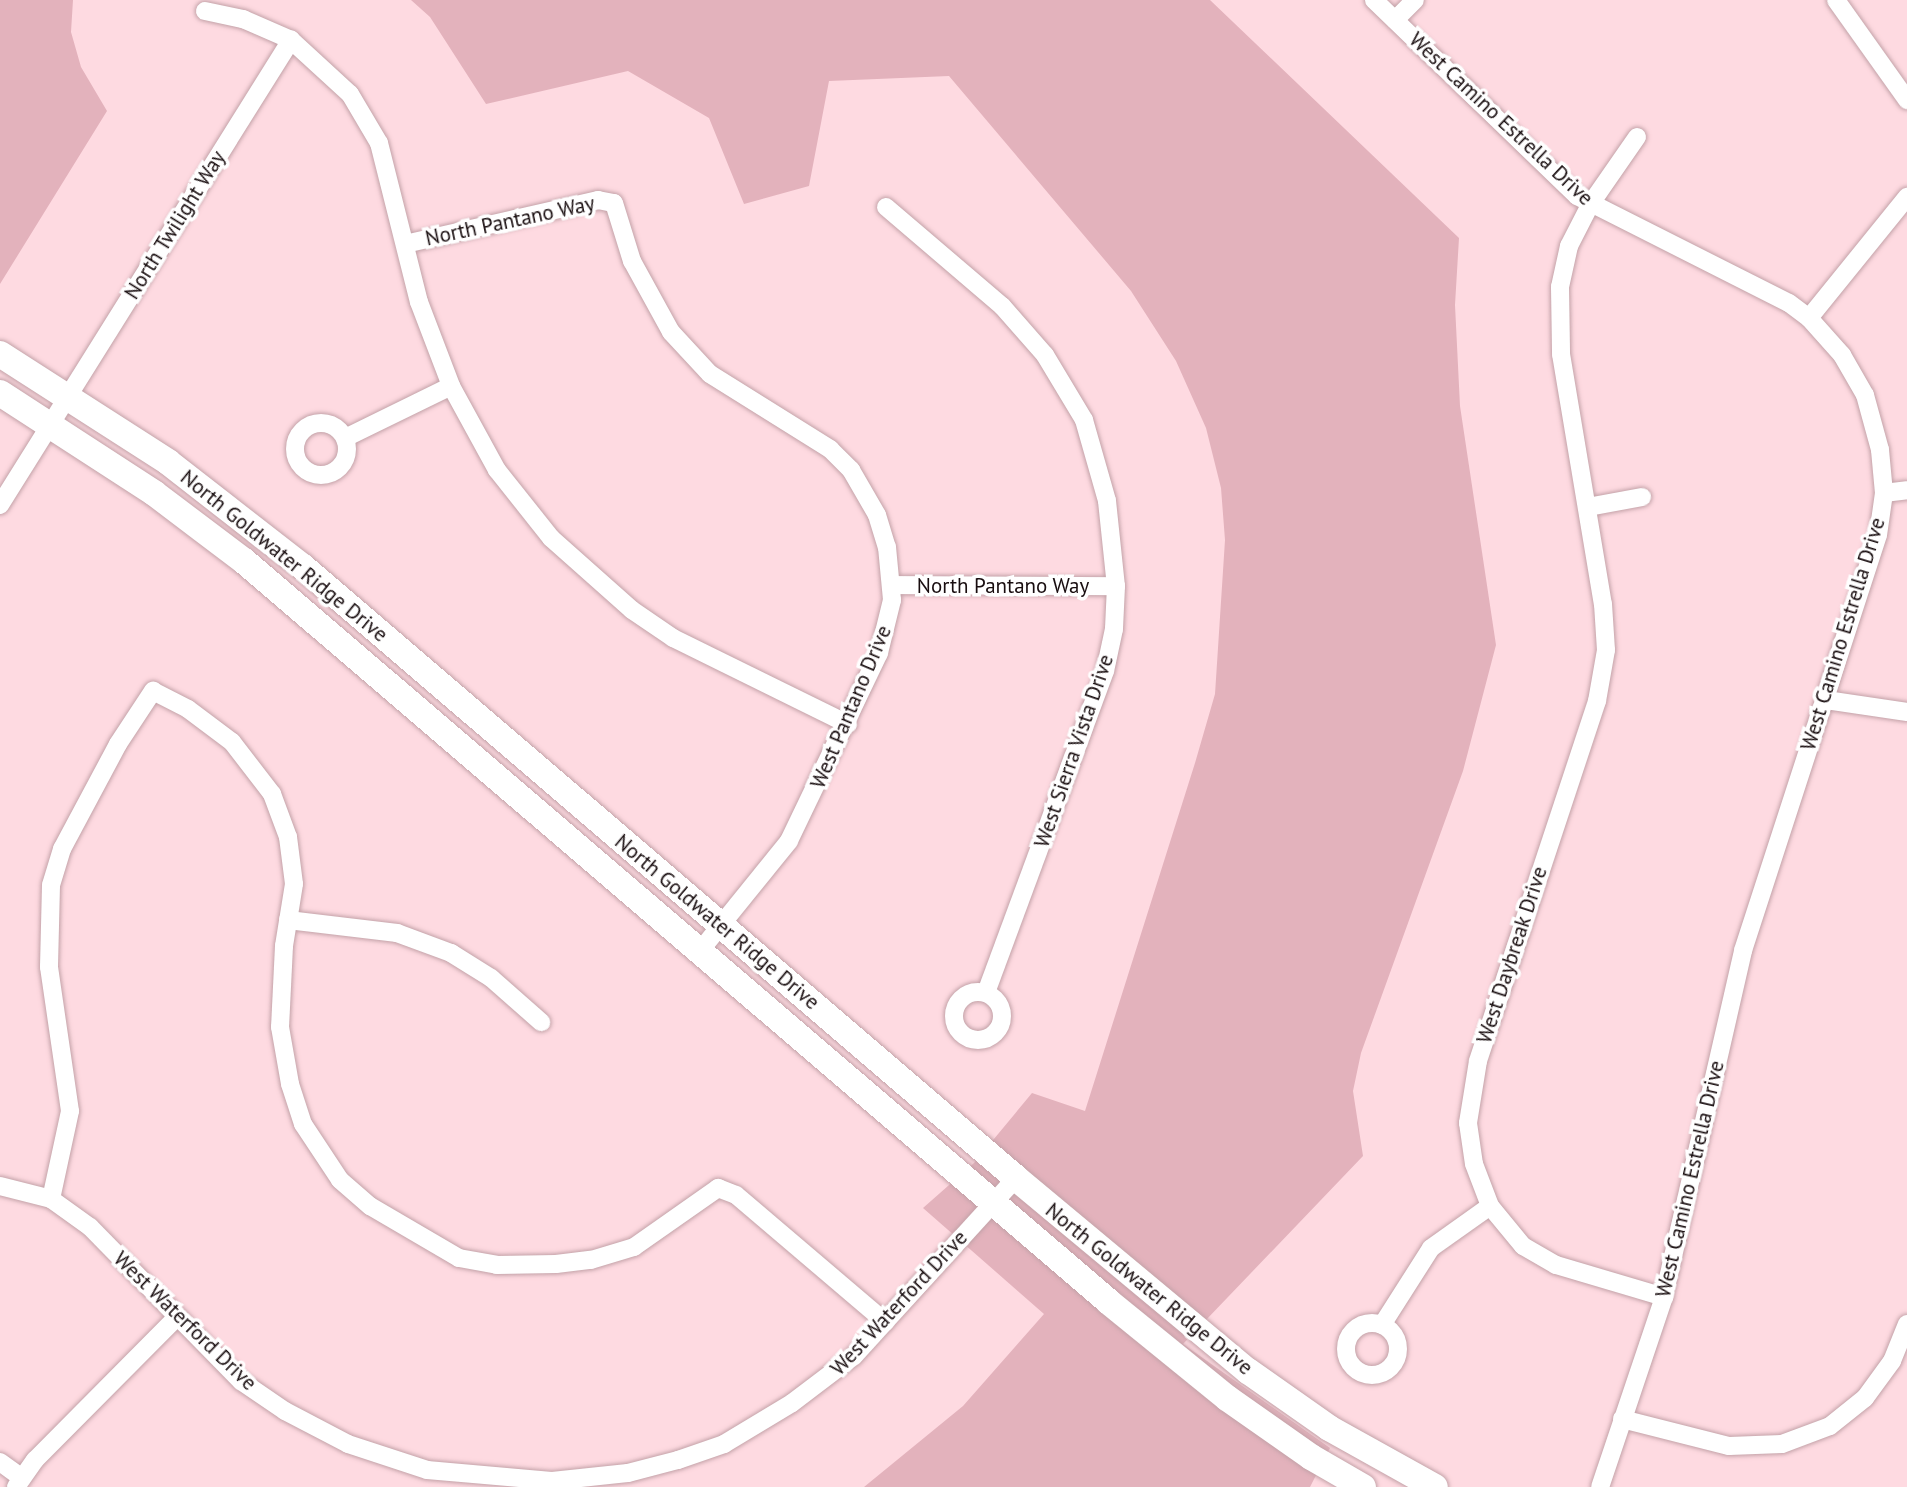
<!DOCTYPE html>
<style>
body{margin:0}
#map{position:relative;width:1907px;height:1487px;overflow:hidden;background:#fedae1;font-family:"PT Sans",sans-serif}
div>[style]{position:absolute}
.green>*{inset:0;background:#e3b2bc}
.roads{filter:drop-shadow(0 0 2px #c3a2a8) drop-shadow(0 0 2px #c3a2a8)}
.street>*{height:18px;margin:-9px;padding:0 9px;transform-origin:9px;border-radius:9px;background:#fff}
.street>.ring{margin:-9px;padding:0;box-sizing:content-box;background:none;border:18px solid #fff;border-radius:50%}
.secondary>*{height:26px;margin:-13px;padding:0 13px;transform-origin:13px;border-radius:13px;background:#fff}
span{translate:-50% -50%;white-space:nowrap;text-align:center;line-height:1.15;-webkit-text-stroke:7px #fff;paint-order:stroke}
.street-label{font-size:21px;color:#180d0f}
</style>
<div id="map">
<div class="green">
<i style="clip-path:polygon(0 0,73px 0,71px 32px,81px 67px,107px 111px,0 284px)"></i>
<i style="clip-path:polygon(411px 0,1210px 0,1459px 238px,1455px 305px,1460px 406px,1496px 645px,1463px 771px,1361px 1053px,1353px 1091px,1363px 1156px,1183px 1344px,1330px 1448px,1310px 1487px,864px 1487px,963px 1406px,1044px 1314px,923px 1208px,974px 1163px,1032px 1093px,1085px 1111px,1195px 763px,1215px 694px,1225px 540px,1221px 488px,1206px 428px,1176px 361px,1131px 291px,949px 76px,829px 81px,809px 186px,744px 204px,709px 118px,628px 71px,486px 104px,430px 17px)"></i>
</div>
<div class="roads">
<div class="street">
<i style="left:1374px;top:0;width:282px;rotate:44deg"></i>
<i style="left:1577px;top:196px;width:237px;rotate:26.8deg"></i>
<i style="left:1789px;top:303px;width:25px;rotate:37deg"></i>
<i style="left:1809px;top:318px;width:50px;rotate:48.3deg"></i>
<i style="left:1842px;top:355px;width:46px;rotate:60.1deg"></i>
<i style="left:1865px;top:395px;width:57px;rotate:74.7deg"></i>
<i style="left:1880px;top:450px;width:43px;rotate:84.7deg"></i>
<i style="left:1884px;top:493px;width:42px;rotate:98.1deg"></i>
<i style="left:1878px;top:535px;width:437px;rotate:108deg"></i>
<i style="left:1743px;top:951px;width:355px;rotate:102.9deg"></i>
<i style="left:1664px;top:1297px;width:200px;rotate:108.6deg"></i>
<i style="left:1836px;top:0;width:123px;rotate:54.6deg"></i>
<i style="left:205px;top:11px;width:39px;rotate:12deg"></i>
<i style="left:243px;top:19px;width:52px;rotate:23.6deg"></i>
<i style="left:291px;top:40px;width:80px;rotate:42.5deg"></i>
<i style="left:350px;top:94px;width:57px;rotate:59.4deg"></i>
<i style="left:379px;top:143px;width:164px;rotate:75.9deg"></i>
<i style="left:419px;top:302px;width:90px;rotate:69.1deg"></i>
<i style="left:451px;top:386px;width:96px;rotate:61.3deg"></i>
<i style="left:497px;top:470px;width:87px;rotate:51.5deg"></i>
<i style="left:551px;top:538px;width:108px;rotate:41.6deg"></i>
<i style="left:632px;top:610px;width:50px;rotate:34.3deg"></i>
<i style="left:673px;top:638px;width:195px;rotate:26.2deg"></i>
<i style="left:1395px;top:20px;width:28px;rotate:-45deg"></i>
<i style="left:1637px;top:137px;width:83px;rotate:124.7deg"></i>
<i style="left:1590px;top:205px;width:46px;rotate:117.1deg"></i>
<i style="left:1569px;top:246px;width:42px;rotate:102.4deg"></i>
<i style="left:1560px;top:287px;width:67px;rotate:89.1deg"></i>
<i style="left:1561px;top:354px;width:254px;rotate:80.5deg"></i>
<i style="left:1603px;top:604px;width:46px;rotate:86.3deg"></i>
<i style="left:1606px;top:650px;width:52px;rotate:100deg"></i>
<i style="left:1597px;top:701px;width:379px;rotate:108.3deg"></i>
<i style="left:1478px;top:1061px;width:63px;rotate:99.2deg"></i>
<i style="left:1468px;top:1123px;width:41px;rotate:81.7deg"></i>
<i style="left:1474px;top:1164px;width:45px;rotate:69.1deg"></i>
<i style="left:1490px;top:1206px;width:52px;rotate:50.5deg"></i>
<i style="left:1523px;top:1246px;width:38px;rotate:30deg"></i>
<i style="left:1556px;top:1265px;width:113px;rotate:16.5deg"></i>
<i style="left:886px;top:207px;width:153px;rotate:40.5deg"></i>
<i style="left:1002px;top:306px;width:65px;rotate:48.7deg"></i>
<i style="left:1045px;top:355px;width:76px;rotate:59deg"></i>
<i style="left:1084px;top:420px;width:84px;rotate:74.1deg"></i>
<i style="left:1107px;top:501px;width:85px;rotate:84deg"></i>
<i style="left:1116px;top:586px;width:43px;rotate:92.7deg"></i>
<i style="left:1114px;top:629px;width:43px;rotate:102.1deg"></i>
<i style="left:1105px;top:671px;width:343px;rotate:110.3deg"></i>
<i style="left:405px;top:244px;width:198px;rotate:-12.8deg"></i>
<i style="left:598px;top:200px;width:16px;rotate:11deg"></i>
<i style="left:614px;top:203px;width:61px;rotate:72.8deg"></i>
<i style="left:632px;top:261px;width:81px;rotate:61.2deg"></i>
<i style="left:671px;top:332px;width:57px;rotate:47.1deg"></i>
<i style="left:710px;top:374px;width:142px;rotate:32deg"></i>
<i style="left:830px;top:449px;width:30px;rotate:45deg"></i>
<i style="left:851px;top:470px;width:52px;rotate:60deg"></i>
<i style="left:877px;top:515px;width:34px;rotate:73deg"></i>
<i style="left:887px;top:547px;width:53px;rotate:84.6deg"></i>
<i style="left:892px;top:600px;width:55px;rotate:103.8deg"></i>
<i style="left:879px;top:653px;width:208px;rotate:115.6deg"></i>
<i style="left:789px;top:841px;width:141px;rotate:129deg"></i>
<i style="left:1809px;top:318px;width:156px;rotate:-51deg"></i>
<i class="ring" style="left:295px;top:423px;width:34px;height:34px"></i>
<i style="left:345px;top:438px;width:118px;rotate:-26.1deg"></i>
<i style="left:1884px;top:493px;width:23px;rotate:-7deg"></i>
<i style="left:0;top:505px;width:549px;rotate:-57.96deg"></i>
<i style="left:1588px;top:507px;width:55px;rotate:-10.5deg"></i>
<i style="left:891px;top:585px;width:225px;rotate:0.3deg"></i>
<i style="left:1826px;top:700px;width:82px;rotate:8.4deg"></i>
<i style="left:288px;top:920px;width:110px;rotate:6.8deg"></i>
<i style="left:397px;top:933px;width:58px;rotate:20.3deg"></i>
<i style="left:451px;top:953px;width:47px;rotate:32deg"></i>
<i style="left:491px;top:978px;width:67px;rotate:41.3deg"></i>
<i class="ring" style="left:954px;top:992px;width:30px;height:30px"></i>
<i style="left:0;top:1186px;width:53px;rotate:14.3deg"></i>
<i style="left:51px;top:1199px;width:48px;rotate:35.7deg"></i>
<i style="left:90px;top:1227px;width:216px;rotate:45.6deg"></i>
<i style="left:241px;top:1381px;width:53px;rotate:34.3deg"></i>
<i style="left:285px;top:1411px;width:71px;rotate:27.6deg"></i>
<i style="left:348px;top:1444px;width:83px;rotate:18.2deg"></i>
<i style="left:427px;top:1470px;width:125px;rotate:5deg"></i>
<i style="left:552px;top:1481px;width:76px;rotate:-6deg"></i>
<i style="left:628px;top:1473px;width:52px;rotate:-14.6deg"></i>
<i style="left:678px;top:1460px;width:49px;rotate:-19.2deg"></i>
<i style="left:724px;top:1444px;width:79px;rotate:-31.1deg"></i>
<i style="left:792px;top:1403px;width:78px;rotate:-37.2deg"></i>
<i style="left:854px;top:1356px;width:241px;rotate:-47.7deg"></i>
<i style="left:51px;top:1199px;width:90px;rotate:-77.8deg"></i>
<i style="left:70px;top:1111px;width:146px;rotate:-98.3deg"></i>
<i style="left:49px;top:967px;width:82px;rotate:-88.6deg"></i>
<i style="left:51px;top:885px;width:38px;rotate:-73deg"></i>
<i style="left:62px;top:849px;width:119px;rotate:-61.9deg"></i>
<i style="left:118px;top:744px;width:64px;rotate:-56.6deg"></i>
<i style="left:153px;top:691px;width:39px;rotate:27deg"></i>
<i style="left:188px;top:709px;width:55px;rotate:36.9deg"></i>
<i style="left:232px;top:742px;width:66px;rotate:52.4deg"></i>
<i style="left:272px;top:794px;width:46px;rotate:69.6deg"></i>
<i style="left:288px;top:837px;width:47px;rotate:82.7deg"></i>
<i style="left:294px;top:884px;width:63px;rotate:99.2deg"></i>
<i style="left:284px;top:946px;width:81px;rotate:92.8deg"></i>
<i style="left:280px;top:1027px;width:58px;rotate:80deg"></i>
<i style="left:290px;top:1084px;width:42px;rotate:72deg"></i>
<i style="left:303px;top:1124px;width:67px;rotate:56.5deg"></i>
<i style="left:340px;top:1180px;width:40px;rotate:41deg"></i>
<i style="left:370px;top:1206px;width:103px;rotate:30.3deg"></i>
<i style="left:459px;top:1258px;width:39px;rotate:10deg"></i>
<i style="left:497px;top:1265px;width:59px;rotate:-1deg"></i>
<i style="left:556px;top:1264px;width:35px;rotate:-7deg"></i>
<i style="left:591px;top:1260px;width:45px;rotate:-16.8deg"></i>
<i style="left:634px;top:1247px;width:103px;rotate:-35.1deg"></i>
<i style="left:718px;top:1188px;width:19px;rotate:21deg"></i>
<i style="left:736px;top:1195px;width:196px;rotate:40.4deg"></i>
<i class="ring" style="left:1346px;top:1323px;width:34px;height:34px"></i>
<i style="left:1382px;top:1325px;width:91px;rotate:-57.5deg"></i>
<i style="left:1431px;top:1248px;width:72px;rotate:-35.4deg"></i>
<i style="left:1622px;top:1419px;width:110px;rotate:14.2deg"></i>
<i style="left:1729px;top:1446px;width:53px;rotate:-2.2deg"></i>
<i style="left:1782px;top:1444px;width:51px;rotate:-20.6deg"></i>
<i style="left:1830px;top:1426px;width:45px;rotate:-38.7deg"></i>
<i style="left:1865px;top:1398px;width:46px;rotate:-53.9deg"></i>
<i style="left:1892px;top:1361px;width:40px;rotate:-68deg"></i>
<i style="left:0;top:1462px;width:27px;rotate:36deg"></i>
<i style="left:16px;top:1487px;width:33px;rotate:-55deg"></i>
<i style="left:35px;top:1460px;width:202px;rotate:-45.2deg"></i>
</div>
<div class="secondary">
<i style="left:0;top:354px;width:200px;rotate:32.7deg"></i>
<i style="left:168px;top:462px;width:171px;rotate:37.9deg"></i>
<i style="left:303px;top:567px;width:939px;rotate:40.59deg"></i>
<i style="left:1016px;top:1178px;width:302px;rotate:39.8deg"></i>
<i style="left:1248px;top:1371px;width:99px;rotate:35.1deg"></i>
<i style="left:1329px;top:1428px;width:121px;rotate:29.1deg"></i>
<i style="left:0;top:393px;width:184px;rotate:33deg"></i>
<i style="left:154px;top:493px;width:113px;rotate:37.1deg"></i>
<i style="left:244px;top:561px;width:1139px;rotate:40.58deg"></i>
<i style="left:1109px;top:1302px;width:152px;rotate:39.1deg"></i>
<i style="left:1227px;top:1398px;width:103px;rotate:35.1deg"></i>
<i style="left:1311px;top:1457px;width:60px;rotate:30deg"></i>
</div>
</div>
<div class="street-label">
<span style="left:1501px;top:119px;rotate:43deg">West Camino Estrella Drive</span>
<span style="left:510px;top:221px;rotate:-12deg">North Pantano Way</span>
<span style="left:175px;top:225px;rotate:-58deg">North Twilight Way</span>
<span style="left:284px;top:556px;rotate:39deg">North Goldwater Ridge Drive</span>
<span style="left:1003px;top:586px">North Pantano Way</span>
<span style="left:1843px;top:634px;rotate:-73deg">West Camino Estrella Drive</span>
<span style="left:851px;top:707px;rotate:-67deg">West Pantano Drive</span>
<span style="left:1074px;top:751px;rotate:-71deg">West Sierra Vista Drive</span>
<span style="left:717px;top:922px;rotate:40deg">North Goldwater Ridge Drive</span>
<span style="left:1512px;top:955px;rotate:-72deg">West Daybreak Drive</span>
<span style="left:1690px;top:1179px;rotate:-77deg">West Camino Estrella Drive</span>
<span style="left:1149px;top:1289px;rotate:39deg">North Goldwater Ridge Drive</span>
<span style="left:899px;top:1303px;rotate:-47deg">West Waterford Drive</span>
<span style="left:185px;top:1321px;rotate:44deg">West Waterford Drive</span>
</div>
</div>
